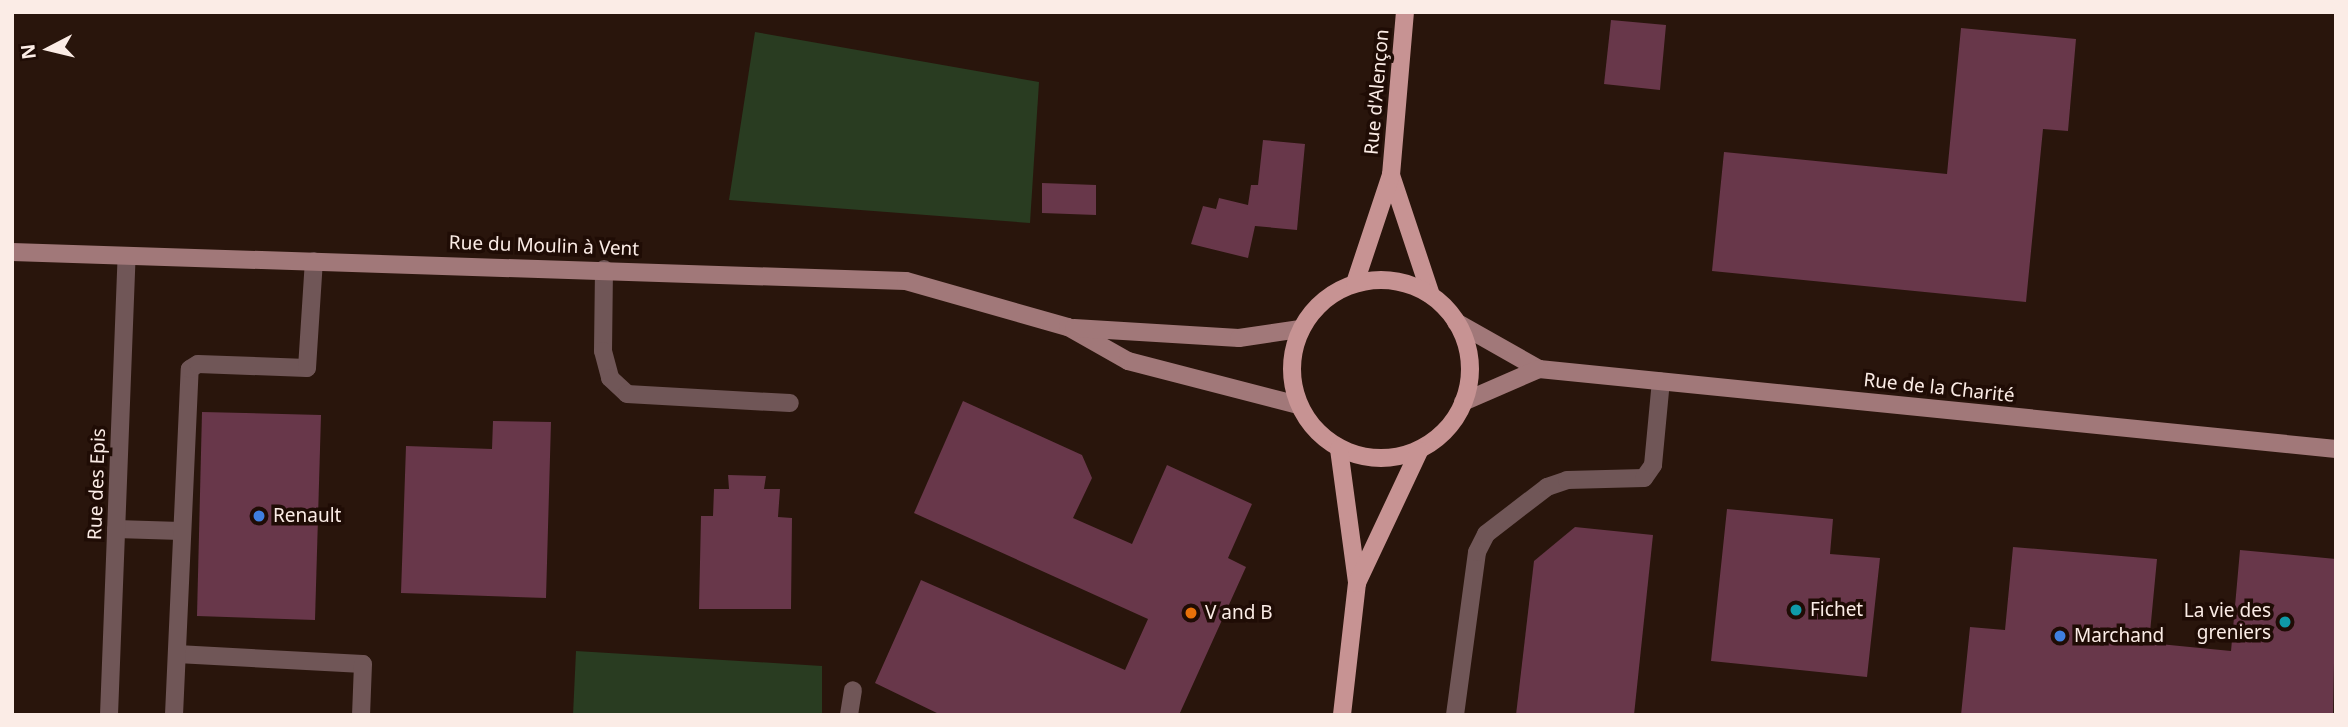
<!DOCTYPE html>
<meta charset="utf-8">
<style>
body{margin:0}
#map{position:relative;width:2348px;height:727px;overflow:hidden;background:#29150c;font-family:"Noto Sans",sans-serif}
div>[style]{position:absolute}
.green>*{inset:0;background:#293c21}
.building>*{inset:0;background:#68374a}
.lane>*{height:18px;margin:-9px;padding:0 9px;transform-origin:9px;border-radius:9px;background:#705657}
.street>*{height:18px;margin:-9px;padding:0 9px;transform-origin:9px;border-radius:9px;background:#705657}
.secondary>*{height:18px;margin:-9px;padding:0 9px;transform-origin:9px;border-radius:9px;background:#a17879}
.primary>*{height:18px;margin:-9px;padding:0 9px;transform-origin:9px;border-radius:9px;background:#c79393}
.primary>.ring{margin:-9px;padding:0;box-sizing:content-box;background:none;border:18px solid #c79393;border-radius:50%}
.dots>*{width:19px;height:19px;translate:-50% -50%;box-sizing:border-box;border:4px solid #1f0c05;border-radius:50%}
span{translate:-50% -50%;white-space:nowrap;text-align:center;line-height:1.15;-webkit-text-stroke:7px #1f0c05;paint-order:stroke}
.street-label{font-size:19px;color:#fbece6}
.poi-label{font-size:19px;color:#fbece6}
.left{translate:0 -50%;text-align:left}
.right{translate:-100% -50%;text-align:right}
.frame{position:absolute;inset:0;border:14px solid #fbece6;pointer-events:none}
.north{position:absolute;left:14px;top:14px;width:70px;height:70px;-webkit-text-stroke:5px #1f0c05;paint-order:stroke;rotate:263deg;font-size:19px;font-weight:700;line-height:28px;text-align:center;color:#fbece6}
.north::after{content:'';display:block;margin:auto;width:24px;height:32px;background:#fbece6;clip-path:polygon(50% 0,100% 100%,50% 72%,0 100%)}
</style>
<div id="map">
<div class="green">
<i style="clip-path:polygon(755px 32px,1039px 82px,1030px 223px,729px 200px)"></i>
<i style="clip-path:polygon(576px 651px,822px 666px,822px 715px,573px 715px)"></i>
</div>
<div class="building">
<i style="clip-path:polygon(1611px 20px,1666px 25px,1660px 90px,1604px 84px)"></i>
<i style="clip-path:polygon(1961px 28px,2076px 39px,2068px 131px,2043px 129px,2026px 302px,1712px 271px,1724px 152px,1947px 174px)"></i>
<i style="clip-path:polygon(1263px 140px,1305px 144px,1297px 230px,1255px 226px,1248px 258px,1191px 244px,1203px 206px,1216px 209px,1219px 198px,1248px 205px,1251px 185px,1258px 185px)"></i>
<i style="clip-path:polygon(1042px 183px,1096px 185px,1096px 215px,1042px 213px)"></i>
<i style="clip-path:polygon(963px 401px,1082px 455px,1092px 478px,1073px 518px,1132px 544px,1167px 465px,1252px 504px,1228px 558px,1246px 567px,1179px 715px,941px 715px,875px 683px,921px 580px,1125px 670px,1148px 619px,914px 513px)"></i>
<i style="clip-path:polygon(202px 412px,321px 415px,315px 620px,197px 616px)"></i>
<i style="clip-path:polygon(493px 421px,551px 422px,546px 598px,401px 593px,406px 446px,492px 449px)"></i>
<i style="clip-path:polygon(728px 475px,766px 476px,764px 489px,780px 489px,778px 517px,792px 518px,791px 609px,699px 609px,701px 516px,713px 516px,714px 489px,729px 489px)"></i>
<i style="clip-path:polygon(1727px 509px,1833px 519px,1830px 554px,1880px 558px,1867px 677px,1711px 661px)"></i>
<i style="clip-path:polygon(1575px 527px,1653px 535px,1634px 715px,1516px 715px,1534px 561px)"></i>
<i style="clip-path:polygon(2013px 547px,2157px 559px,2149px 643px,2231px 651px,2240px 550px,2336px 559px,2333px 715px,1961px 715px,1970px 627px,2005px 630px)"></i>
</div>
<div class="lane">
<i style="left:604px;top:269px;width:82px;rotate:90.7deg"></i>
<i style="left:603px;top:351px;width:28px;rotate:75deg"></i>
<i style="left:610px;top:378px;width:23px;rotate:43deg"></i>
<i style="left:627px;top:394px;width:163px;rotate:3.2deg"></i>
<i style="left:116px;top:529px;width:65px;rotate:1.8deg"></i>
<i style="left:177px;top:654px;width:186px;rotate:3.1deg"></i>
<i style="left:363px;top:664px;width:51px;rotate:92.2deg"></i>
<i style="left:174px;top:715px;width:346px;rotate:-87.4deg"></i>
<i style="left:190px;top:369px;width:9px;rotate:-32deg"></i>
<i style="left:198px;top:364px;width:109px;rotate:2.1deg"></i>
<i style="left:307px;top:368px;width:107px;rotate:-86.3deg"></i>
<i style="left:849px;top:715px;width:25px;rotate:-81deg"></i>
<i style="left:1455px;top:715px;width:164px;rotate:-82.3deg"></i>
<i style="left:1477px;top:552px;width:20px;rotate:-63deg"></i>
<i style="left:1486px;top:534px;width:77px;rotate:-37.6deg"></i>
<i style="left:1547px;top:487px;width:21px;rotate:-19deg"></i>
<i style="left:1567px;top:480px;width:77px;rotate:-1.5deg"></i>
<i style="left:1644px;top:478px;width:16px;rotate:-55deg"></i>
<i style="left:1653px;top:465px;width:84px;rotate:-84.6deg"></i>
</div>
<div class="street">
<i style="left:109px;top:715px;width:459px;rotate:-87.8deg"></i>
</div>
<div class="secondary">
<i style="left:12px;top:252px;width:894px;rotate:1.86deg"></i>
<i style="left:906px;top:281px;width:168px;rotate:15.9deg"></i>
<i style="left:1068px;top:327px;width:69px;rotate:29.5deg"></i>
<i style="left:1128px;top:361px;width:176px;rotate:14.5deg"></i>
<i style="left:1456px;top:322px;width:95px;rotate:29.5deg"></i>
<i style="left:1539px;top:369px;width:801px;rotate:5.73deg"></i>
<i style="left:1074px;top:328px;width:165px;rotate:3.5deg"></i>
<i style="left:1239px;top:338px;width:62px;rotate:-8.4deg"></i>
<i style="left:1463px;top:402px;width:83px;rotate:-23.5deg"></i>
</div>
<div class="primary">
<i style="left:1391px;top:175px;width:126px;rotate:71.6deg"></i>
<i class="ring" style="left:1292px;top:280px;width:160px;height:160px"></i>
<i style="left:1355px;top:283px;width:114px;rotate:-71.6deg"></i>
<i style="left:1391px;top:175px;width:164px;rotate:-85.1deg"></i>
<i style="left:1339px;top:449px;width:135px;rotate:82.3deg"></i>
<i style="left:1357px;top:583px;width:133px;rotate:96.5deg"></i>
<i style="left:1357px;top:583px;width:146px;rotate:-64.8deg"></i>
</div>
<div class="dots">
<i style="left:259px;top:516px;background:#3f7fe0"></i>
<i style="left:1796px;top:610px;background:#0f9aa8"></i>
<i style="left:1191px;top:613px;background:#e8710a"></i>
<i style="left:2285px;top:622px;background:#0f9aa8"></i>
<i style="left:2060px;top:636px;background:#3f7fe0"></i>
</div>
<div class="street-label">
<span style="left:1377px;top:92px;rotate:-85deg">Rue d'Alençon</span>
<span style="left:544px;top:246px;rotate:2deg">Rue du Moulin à Vent</span>
<span style="left:1939px;top:388px;rotate:6deg">Rue de la Charité</span>
<span style="left:97px;top:484px;rotate:-88deg">Rue des Epis</span>
</div>
<div class="poi-label">
<span class="left" style="left:273px;top:516px">Renault</span>
<span class="left" style="left:1810px;top:610px">Fichet</span>
<span class="right" style="left:2271px;top:622px">La vie des<br>greniers</span>
<span class="left" style="left:1205px;top:613px">V and B</span>
<span class="left" style="left:2074px;top:636px">Marchand</span>
</div>
<div class="frame"></div>
<div class="north">N</div>
</div>
